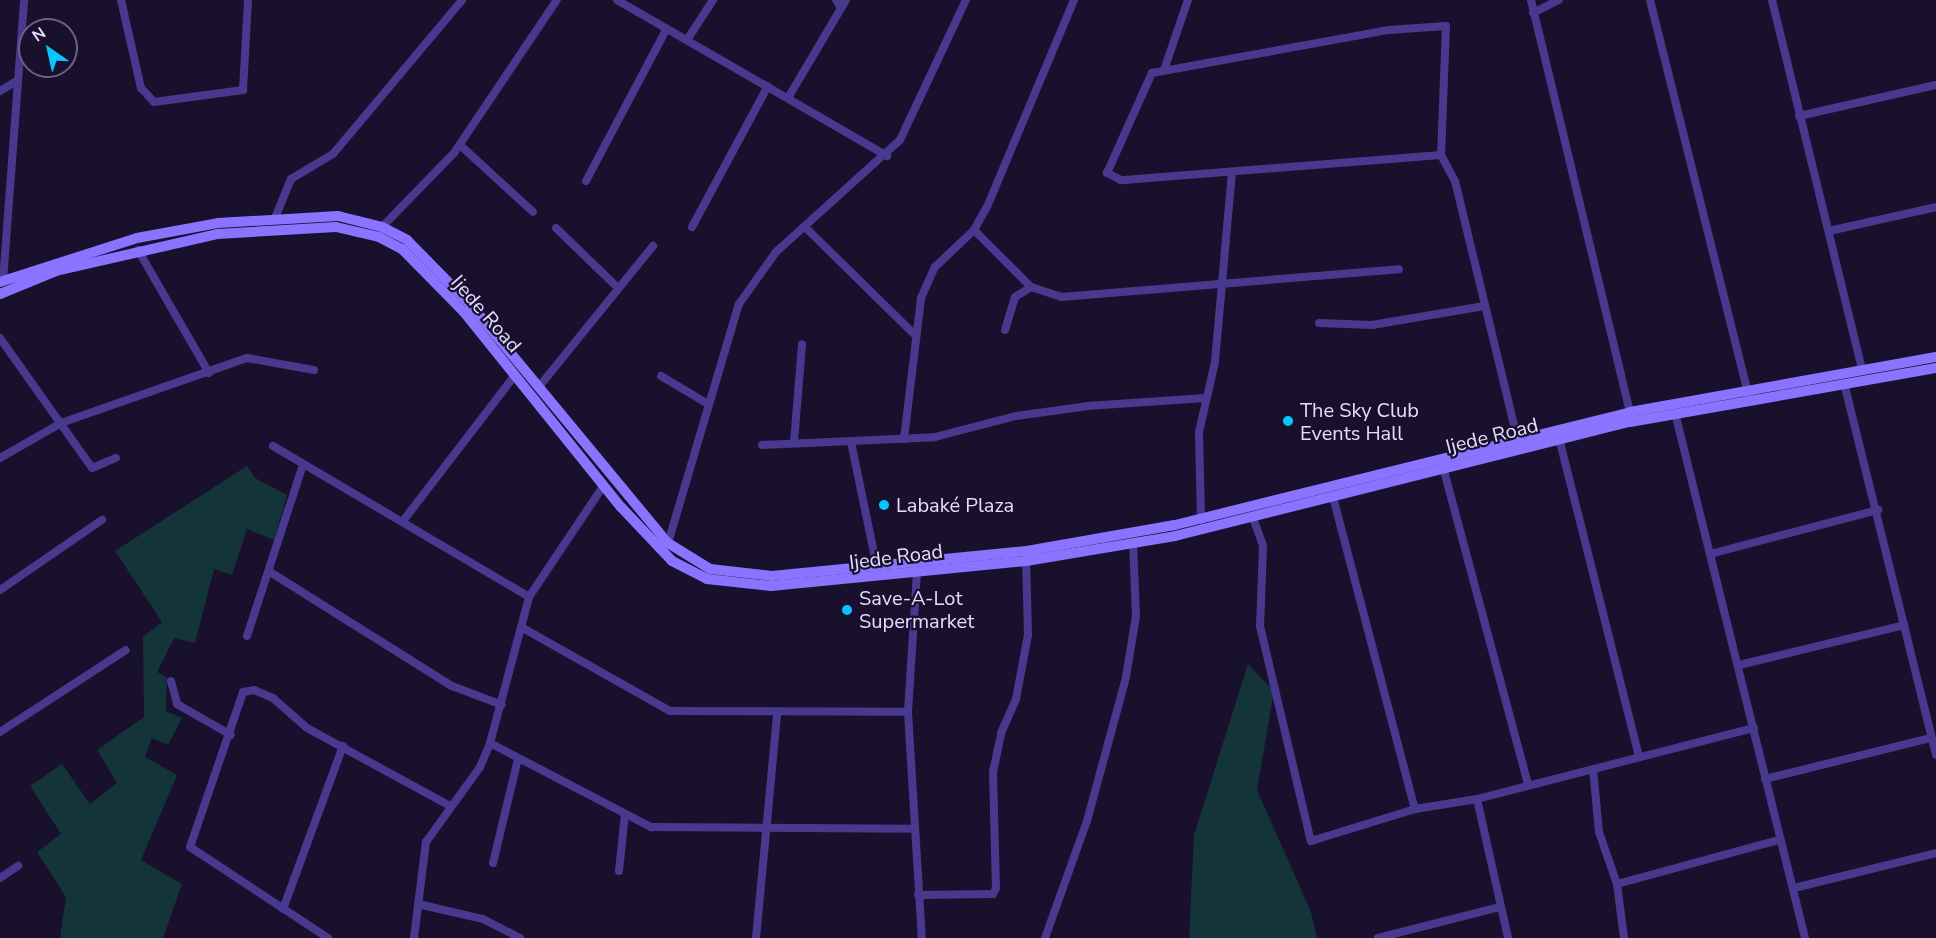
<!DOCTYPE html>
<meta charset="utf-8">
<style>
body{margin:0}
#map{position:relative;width:1936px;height:938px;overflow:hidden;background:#19102d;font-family:"Nunito Sans",sans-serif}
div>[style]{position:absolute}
.green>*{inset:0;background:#133438}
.minor>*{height:8px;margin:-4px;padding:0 4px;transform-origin:4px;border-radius:4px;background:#48398f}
.secondary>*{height:10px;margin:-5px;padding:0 5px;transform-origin:5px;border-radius:5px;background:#8a74ff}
.dots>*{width:16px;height:16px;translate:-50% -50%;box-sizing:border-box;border:3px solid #19102d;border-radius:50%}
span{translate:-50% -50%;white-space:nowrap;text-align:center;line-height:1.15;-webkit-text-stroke:4.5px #19102d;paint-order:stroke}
.street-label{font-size:20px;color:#e5ddff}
.poi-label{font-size:20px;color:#e5ddff}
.left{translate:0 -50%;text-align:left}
.north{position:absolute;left:18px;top:18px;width:60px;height:60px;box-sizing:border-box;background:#19102d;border:2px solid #6b6281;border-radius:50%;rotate:326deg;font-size:16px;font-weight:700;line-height:24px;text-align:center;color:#e5ddff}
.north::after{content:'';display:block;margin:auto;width:21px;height:27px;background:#09c4ff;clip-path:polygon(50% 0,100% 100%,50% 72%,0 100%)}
</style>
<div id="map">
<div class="green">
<i style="clip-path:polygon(247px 466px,255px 478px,287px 495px,274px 540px,247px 529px,232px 575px,214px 569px,195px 643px,174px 638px,157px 672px,167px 677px,166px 711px,182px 718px,168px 745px,152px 738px,145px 757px,177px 775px,141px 860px,182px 884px,163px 938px,60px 938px,66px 897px,37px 852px,61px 834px,30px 786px,62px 764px,90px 804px,117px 783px,97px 750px,144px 717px,143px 637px,162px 622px,115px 551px)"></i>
<i style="clip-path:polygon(1248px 664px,1274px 691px,1257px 790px,1311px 912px,1317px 938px,1189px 938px,1194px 835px)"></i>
</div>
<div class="minor">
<i style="left:121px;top:0;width:90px;rotate:77.2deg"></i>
<i style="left:141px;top:88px;width:19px;rotate:47deg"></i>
<i style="left:154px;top:102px;width:90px;rotate:-7.7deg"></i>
<i style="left:243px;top:90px;width:90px;rotate:-86.8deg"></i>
<i style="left:617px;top:0;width:312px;rotate:30deg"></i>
<i style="left:836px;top:0;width:9px;rotate:58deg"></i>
<i style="left:1531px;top:0;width:424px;rotate:76.5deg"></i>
<i style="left:1650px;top:0;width:406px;rotate:76deg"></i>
<i style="left:1772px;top:0;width:381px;rotate:76.3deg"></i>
<i style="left:1533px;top:13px;width:29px;rotate:-27deg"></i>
<i style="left:687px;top:40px;width:48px;rotate:-57deg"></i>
<i style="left:1164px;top:70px;width:74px;rotate:-71.1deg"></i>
<i style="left:0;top:91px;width:17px;rotate:-31deg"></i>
<i style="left:788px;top:98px;width:114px;rotate:-59.4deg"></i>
<i style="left:1799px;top:116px;width:140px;rotate:-12.8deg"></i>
<i style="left:460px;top:145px;width:99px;rotate:42.5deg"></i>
<i style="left:1441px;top:155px;width:321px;rotate:175.5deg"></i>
<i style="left:1121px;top:180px;width:16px;rotate:-153deg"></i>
<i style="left:1107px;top:173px;width:110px;rotate:-65.8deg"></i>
<i style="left:1152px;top:73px;width:241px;rotate:-10.3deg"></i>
<i style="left:1389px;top:30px;width:57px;rotate:-4deg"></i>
<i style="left:1446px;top:26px;width:129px;rotate:92.2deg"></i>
<i style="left:1441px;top:155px;width:30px;rotate:62deg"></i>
<i style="left:1455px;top:181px;width:264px;rotate:76.4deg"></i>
<i style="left:586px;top:181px;width:171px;rotate:-62.1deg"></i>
<i style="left:275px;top:218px;width:42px;rotate:-67.7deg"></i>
<i style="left:291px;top:179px;width:49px;rotate:-30.8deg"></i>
<i style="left:333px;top:154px;width:201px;rotate:-50deg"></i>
<i style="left:382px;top:227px;width:103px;rotate:-45.8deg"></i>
<i style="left:454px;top:153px;width:184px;rotate:-56.1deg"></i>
<i style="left:692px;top:227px;width:160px;rotate:-61.7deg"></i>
<i style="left:805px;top:227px;width:154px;rotate:44.5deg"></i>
<i style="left:556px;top:228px;width:85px;rotate:44deg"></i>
<i style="left:974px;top:230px;width:81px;rotate:45deg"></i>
<i style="left:1031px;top:287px;width:32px;rotate:18deg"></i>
<i style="left:1061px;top:297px;width:339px;rotate:-4.7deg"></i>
<i style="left:1829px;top:231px;width:110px;rotate:-12.6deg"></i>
<i style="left:138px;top:250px;width:142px;rotate:60deg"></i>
<i style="left:3px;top:281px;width:282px;rotate:-85.7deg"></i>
<i style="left:1319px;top:323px;width:53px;rotate:2.2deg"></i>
<i style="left:1372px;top:325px;width:114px;rotate:-9.6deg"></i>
<i style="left:1005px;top:330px;width:34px;rotate:-73deg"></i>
<i style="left:1015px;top:297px;width:19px;rotate:-32deg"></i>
<i style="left:0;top:338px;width:159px;rotate:54.7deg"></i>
<i style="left:92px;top:468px;width:26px;rotate:-23deg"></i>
<i style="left:661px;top:376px;width:55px;rotate:30.8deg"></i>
<i style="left:1844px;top:383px;width:383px;rotate:76.1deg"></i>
<i style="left:538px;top:388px;width:183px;rotate:-51deg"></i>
<i style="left:1675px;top:413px;width:541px;rotate:76.09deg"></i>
<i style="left:1559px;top:438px;width:328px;rotate:75.9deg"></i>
<i style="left:904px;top:439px;width:142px;rotate:-83.1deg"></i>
<i style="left:921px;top:298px;width:34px;rotate:-66deg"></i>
<i style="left:935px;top:267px;width:54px;rotate:-43.5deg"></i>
<i style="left:974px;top:230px;width:26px;rotate:-61deg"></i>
<i style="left:987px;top:207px;width:225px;rotate:-67.2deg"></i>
<i style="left:794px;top:442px;width:98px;rotate:-85.3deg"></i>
<i style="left:851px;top:442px;width:128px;rotate:78.3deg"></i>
<i style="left:762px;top:445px;width:173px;rotate:-2.6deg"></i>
<i style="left:935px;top:437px;width:84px;rotate:-14.5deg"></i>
<i style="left:1016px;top:416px;width:73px;rotate:-7.9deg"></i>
<i style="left:1088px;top:406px;width:117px;rotate:-3.9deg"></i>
<i style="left:273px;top:446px;width:297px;rotate:30.5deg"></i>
<i style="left:529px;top:597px;width:135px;rotate:-56.2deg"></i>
<i style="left:0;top:458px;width:70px;rotate:-29.8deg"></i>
<i style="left:61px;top:423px;width:197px;rotate:-19.3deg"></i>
<i style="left:247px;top:358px;width:68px;rotate:10.2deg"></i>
<i style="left:1443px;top:467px;width:329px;rotate:75deg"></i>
<i style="left:1333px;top:497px;width:323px;rotate:75.3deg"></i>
<i style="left:1253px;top:518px;width:30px;rotate:70deg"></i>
<i style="left:1263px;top:546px;width:80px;rotate:92.1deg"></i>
<i style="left:1260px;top:626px;width:221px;rotate:76.7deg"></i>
<i style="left:1311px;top:841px;width:109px;rotate:-17.1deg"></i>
<i style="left:1415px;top:809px;width:63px;rotate:-9.2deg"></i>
<i style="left:1477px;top:799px;width:286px;rotate:-14.4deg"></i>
<i style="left:1201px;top:520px;width:88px;rotate:-91.3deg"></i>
<i style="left:1199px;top:432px;width:72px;rotate:-77.1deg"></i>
<i style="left:1215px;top:362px;width:191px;rotate:-84.9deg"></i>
<i style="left:403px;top:521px;width:184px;rotate:-52.5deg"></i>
<i style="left:668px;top:543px;width:249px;rotate:-73.5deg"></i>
<i style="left:739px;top:304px;width:64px;rotate:-54.6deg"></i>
<i style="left:776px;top:252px;width:167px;rotate:-42.1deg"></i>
<i style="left:900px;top:140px;width:155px;rotate:-64.8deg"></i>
<i style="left:1710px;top:554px;width:174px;rotate:-14.7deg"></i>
<i style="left:270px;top:572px;width:215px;rotate:32.1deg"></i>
<i style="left:452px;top:686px;width:53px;rotate:20.8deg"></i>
<i style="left:917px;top:572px;width:140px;rotate:93.7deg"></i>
<i style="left:908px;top:712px;width:226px;rotate:86.5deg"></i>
<i style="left:0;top:590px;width:124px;rotate:-34.5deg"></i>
<i style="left:521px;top:627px;width:171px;rotate:29.4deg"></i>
<i style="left:670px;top:711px;width:238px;rotate:0.2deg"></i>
<i style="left:247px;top:636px;width:180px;rotate:-71.9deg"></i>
<i style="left:1739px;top:665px;width:170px;rotate:-13.6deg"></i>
<i style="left:171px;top:681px;width:24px;rotate:75deg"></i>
<i style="left:177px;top:704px;width:62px;rotate:29.9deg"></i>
<i style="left:0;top:732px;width:150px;rotate:-33.1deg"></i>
<i style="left:490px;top:743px;width:182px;rotate:27.6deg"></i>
<i style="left:651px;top:827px;width:262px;rotate:0.4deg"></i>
<i style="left:1593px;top:769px;width:63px;rotate:84.6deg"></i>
<i style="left:1599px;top:832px;width:55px;rotate:70.9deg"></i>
<i style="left:1617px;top:884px;width:54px;rotate:82.6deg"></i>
<i style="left:1765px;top:779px;width:171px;rotate:-13.9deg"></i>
<i style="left:1477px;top:799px;width:142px;rotate:77.4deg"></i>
<i style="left:493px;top:863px;width:107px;rotate:-76.5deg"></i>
<i style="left:619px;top:871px;width:57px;rotate:-84deg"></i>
<i style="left:0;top:878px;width:22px;rotate:-34deg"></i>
<i style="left:1617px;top:884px;width:168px;rotate:-15.2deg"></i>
<i style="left:1794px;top:888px;width:146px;rotate:-13.8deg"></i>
<i style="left:918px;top:895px;width:75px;rotate:-0.8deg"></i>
<i style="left:993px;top:894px;width:7px;rotate:-63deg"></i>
<i style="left:996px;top:888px;width:116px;rotate:-91.5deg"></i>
<i style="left:993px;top:772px;width:40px;rotate:-78deg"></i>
<i style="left:1001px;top:733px;width:37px;rotate:-66deg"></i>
<i style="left:1016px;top:699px;width:65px;rotate:-79.4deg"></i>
<i style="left:1028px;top:635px;width:74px;rotate:-91.5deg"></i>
<i style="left:418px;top:904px;width:67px;rotate:13deg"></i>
<i style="left:483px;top:919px;width:42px;rotate:27.2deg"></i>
<i style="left:283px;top:909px;width:174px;rotate:-69.8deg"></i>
<i style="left:328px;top:938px;width:165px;rotate:-146.6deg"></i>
<i style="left:190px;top:847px;width:164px;rotate:-71.1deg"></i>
<i style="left:243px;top:692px;width:11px;rotate:-10deg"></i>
<i style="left:254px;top:690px;width:21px;rotate:23deg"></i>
<i style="left:273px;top:698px;width:45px;rotate:41.4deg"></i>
<i style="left:307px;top:728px;width:163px;rotate:28.6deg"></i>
<i style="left:414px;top:938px;width:97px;rotate:-82.9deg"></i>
<i style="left:426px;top:842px;width:92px;rotate:-54.2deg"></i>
<i style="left:480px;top:767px;width:26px;rotate:-67deg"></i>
<i style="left:490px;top:743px;width:151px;rotate:-75deg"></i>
<i style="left:756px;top:938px;width:225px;rotate:-84.6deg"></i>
<i style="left:1045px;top:938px;width:124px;rotate:-70.3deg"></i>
<i style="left:1087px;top:821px;width:149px;rotate:-74.8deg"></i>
<i style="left:1126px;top:677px;width:62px;rotate:-80.7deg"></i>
<i style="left:1136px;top:616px;width:74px;rotate:-92.3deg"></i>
<i style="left:1378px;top:938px;width:126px;rotate:-14.3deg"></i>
</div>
<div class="secondary">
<i style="left:0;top:282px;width:144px;rotate:-17.8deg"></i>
<i style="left:137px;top:238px;width:82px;rotate:-10.5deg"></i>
<i style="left:218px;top:223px;width:120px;rotate:-3.3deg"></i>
<i style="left:338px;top:216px;width:45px;rotate:14deg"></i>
<i style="left:382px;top:227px;width:28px;rotate:27deg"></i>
<i style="left:407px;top:240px;width:90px;rotate:45.5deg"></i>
<i style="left:470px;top:304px;width:310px;rotate:50.4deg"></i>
<i style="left:668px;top:543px;width:49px;rotate:31.8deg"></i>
<i style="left:710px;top:569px;width:62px;rotate:6.4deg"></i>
<i style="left:772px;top:576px;width:256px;rotate:-5.6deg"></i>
<i style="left:1027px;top:551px;width:150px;rotate:-10deg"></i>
<i style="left:1175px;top:525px;width:469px;rotate:-13.9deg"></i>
<i style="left:1630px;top:412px;width:311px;rotate:-10.2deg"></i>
<i style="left:0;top:294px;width:61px;rotate:-22.3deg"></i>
<i style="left:56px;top:271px;width:165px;rotate:-12.9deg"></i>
<i style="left:217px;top:234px;width:119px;rotate:-3.4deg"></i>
<i style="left:336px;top:227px;width:44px;rotate:13.1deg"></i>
<i style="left:379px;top:237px;width:26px;rotate:28deg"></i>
<i style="left:402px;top:249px;width:88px;rotate:45.5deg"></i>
<i style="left:464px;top:312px;width:250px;rotate:51.2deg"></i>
<i style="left:621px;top:507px;width:74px;rotate:46.6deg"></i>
<i style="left:672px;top:561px;width:39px;rotate:27deg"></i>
<i style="left:707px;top:579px;width:64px;rotate:6.2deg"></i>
<i style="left:771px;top:586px;width:256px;rotate:-5.6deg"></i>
<i style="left:1026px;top:561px;width:151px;rotate:-9.5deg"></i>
<i style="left:1175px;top:536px;width:469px;rotate:-14.1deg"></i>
<i style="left:1630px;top:422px;width:311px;rotate:-10deg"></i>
</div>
<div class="dots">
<i style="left:1288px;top:421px;background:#09c4ff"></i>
<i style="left:884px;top:505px;background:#09c4ff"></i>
<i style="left:847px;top:610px;background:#09c4ff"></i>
</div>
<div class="street-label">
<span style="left:486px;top:314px;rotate:49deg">Ijede Road</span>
<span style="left:1492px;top:436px;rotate:-14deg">Ijede Road</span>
<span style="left:896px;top:557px;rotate:-7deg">Ijede Road</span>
</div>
<div class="poi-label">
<span class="left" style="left:1300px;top:422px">The Sky Club<br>Events Hall</span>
<span class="left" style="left:896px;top:505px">Labaké Plaza</span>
<span class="left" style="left:859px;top:610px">Save-A-Lot<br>Supermarket</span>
</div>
<div class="north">N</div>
</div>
